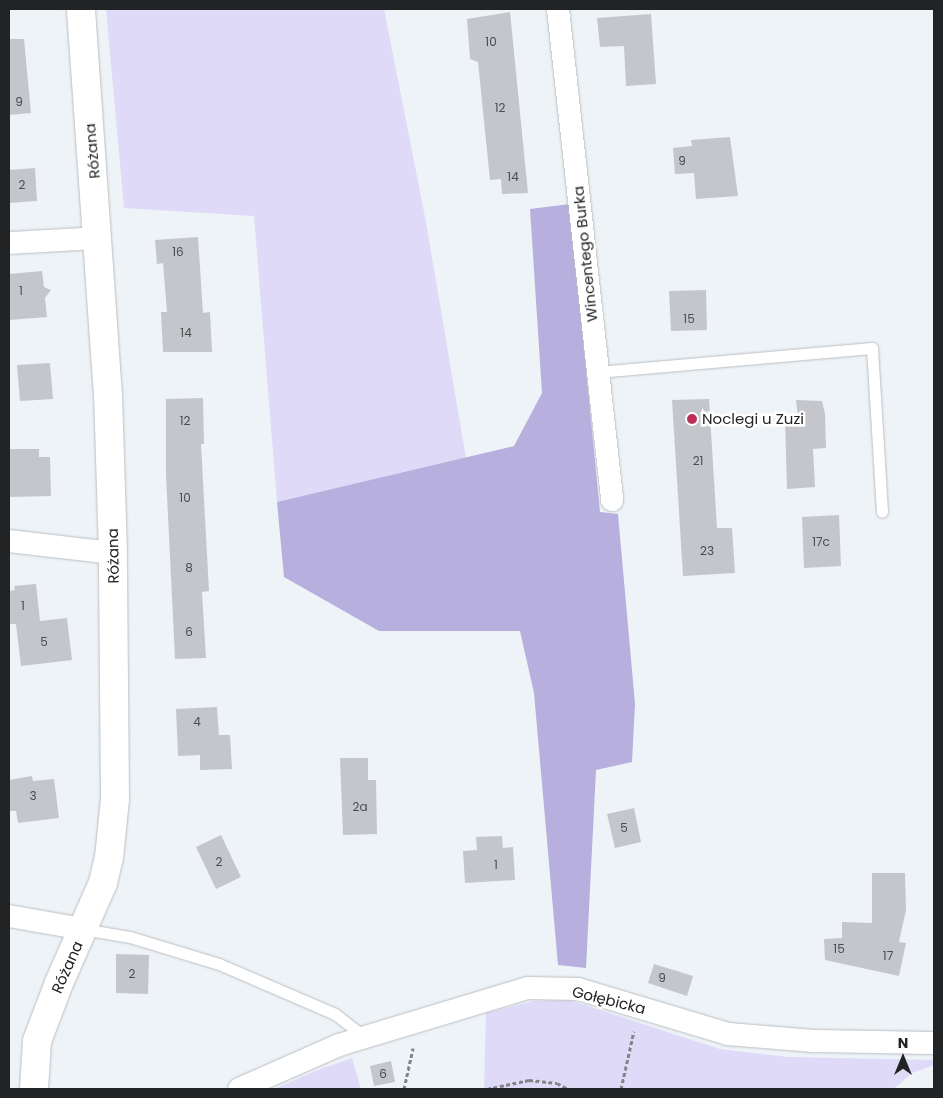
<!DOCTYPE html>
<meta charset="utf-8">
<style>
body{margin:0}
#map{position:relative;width:943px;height:1098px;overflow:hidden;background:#eef3f7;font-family:Poppins,sans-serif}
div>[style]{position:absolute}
.green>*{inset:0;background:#dfdaf8}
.forest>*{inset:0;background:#b7afde}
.building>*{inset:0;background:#c4c6cc}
.path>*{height:3px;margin-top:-1.5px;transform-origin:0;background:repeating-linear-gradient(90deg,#828588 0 4px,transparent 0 6.5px)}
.roads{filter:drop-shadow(0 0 1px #babfc3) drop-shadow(0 0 1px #babfc3)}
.service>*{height:11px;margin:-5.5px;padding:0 5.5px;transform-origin:5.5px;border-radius:5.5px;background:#fff}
.minor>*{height:22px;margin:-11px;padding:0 11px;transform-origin:11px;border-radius:11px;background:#fff}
.tertiary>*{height:28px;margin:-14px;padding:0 14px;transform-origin:14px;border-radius:14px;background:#fff}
.dots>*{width:14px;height:14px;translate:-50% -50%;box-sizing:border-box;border:2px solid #fff;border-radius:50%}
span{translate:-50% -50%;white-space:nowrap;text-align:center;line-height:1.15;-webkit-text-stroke:5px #fff;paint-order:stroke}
.number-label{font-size:12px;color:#4a4c4e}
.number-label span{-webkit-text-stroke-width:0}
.street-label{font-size:15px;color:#212324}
.poi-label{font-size:15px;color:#212324}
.left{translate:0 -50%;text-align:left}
.frame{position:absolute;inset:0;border:10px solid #212324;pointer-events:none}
.north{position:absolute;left:878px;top:1033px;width:50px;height:50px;-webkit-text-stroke:4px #fff;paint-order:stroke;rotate:0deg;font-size:14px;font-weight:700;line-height:20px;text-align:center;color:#212324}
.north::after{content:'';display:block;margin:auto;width:18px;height:22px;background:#212324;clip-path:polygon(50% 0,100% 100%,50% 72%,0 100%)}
</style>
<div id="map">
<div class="green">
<i style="clip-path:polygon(106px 9px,384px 9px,426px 222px,466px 458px,277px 502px,254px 216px,124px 208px)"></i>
<i style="clip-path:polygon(569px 1000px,720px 1049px,788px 1057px,934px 1060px,934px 1065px,912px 1073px,894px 1089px,484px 1089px,486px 1013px,535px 1001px)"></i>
<i style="clip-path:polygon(352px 1058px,361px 1089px,274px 1089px,318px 1070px)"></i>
</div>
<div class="forest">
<i style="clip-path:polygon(570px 204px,600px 512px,618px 514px,635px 704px,632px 762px,596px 770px,586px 968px,558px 965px,534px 693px,520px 631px,379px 631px,284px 577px,277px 502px,514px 446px,542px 393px,530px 209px)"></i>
</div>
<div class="building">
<i style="clip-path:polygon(510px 12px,528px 193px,502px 194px,501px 179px,490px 180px,478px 62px,470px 59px,467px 19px)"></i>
<i style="clip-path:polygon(651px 14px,656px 84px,626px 86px,624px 46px,600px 47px,597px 18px)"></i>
<i style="clip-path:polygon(9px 39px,24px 39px,31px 113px,9px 115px)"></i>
<i style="clip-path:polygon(730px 137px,738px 196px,696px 199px,694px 173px,675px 174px,673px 148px,692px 146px,691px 140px)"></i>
<i style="clip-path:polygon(35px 168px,37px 201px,9px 203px,9px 170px)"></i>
<i style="clip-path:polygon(198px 237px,203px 313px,210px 312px,212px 352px,163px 352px,161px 312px,167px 312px,163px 263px,157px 264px,155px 240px)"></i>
<i style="clip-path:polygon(42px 271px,44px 287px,51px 290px,45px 298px,47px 317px,9px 320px,9px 274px)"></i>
<i style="clip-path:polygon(706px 290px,707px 330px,671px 331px,669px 291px)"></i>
<i style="clip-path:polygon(50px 363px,53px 399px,20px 401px,17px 365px)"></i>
<i style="clip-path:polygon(203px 398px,204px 444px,201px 444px,209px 591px,202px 592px,206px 658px,175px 659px,166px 475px,166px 399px)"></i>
<i style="clip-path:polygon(709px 399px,717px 528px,732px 528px,735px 573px,683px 576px,672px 400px)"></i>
<i style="clip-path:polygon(796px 400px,822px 401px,825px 414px,826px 448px,813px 449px,815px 487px,787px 489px,785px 418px,798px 417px)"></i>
<i style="clip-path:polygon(9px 449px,39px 449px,39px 457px,50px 457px,51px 496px,9px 497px)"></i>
<i style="clip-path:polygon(839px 515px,841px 566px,804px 568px,802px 517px)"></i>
<i style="clip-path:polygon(36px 584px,40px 621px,67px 618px,72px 660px,21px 666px,16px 624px,9px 624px,9px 591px,15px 590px,14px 586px)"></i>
<i style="clip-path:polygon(217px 707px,219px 735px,230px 735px,232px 769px,200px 770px,200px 755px,178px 756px,176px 709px)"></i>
<i style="clip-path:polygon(340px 758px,368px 758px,368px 780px,376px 780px,377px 834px,343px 835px)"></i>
<i style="clip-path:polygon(32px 776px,33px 781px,54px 779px,59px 818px,18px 823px,16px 811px,9px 811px,9px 780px)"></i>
<i style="clip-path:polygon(634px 808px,641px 842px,615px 848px,607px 814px)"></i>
<i style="clip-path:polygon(221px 835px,241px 877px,216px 889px,196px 847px)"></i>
<i style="clip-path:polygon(502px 836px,503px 848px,513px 847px,515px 880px,465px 883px,463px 851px,477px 850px,476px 837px)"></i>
<i style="clip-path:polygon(872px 873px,905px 873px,906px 910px,899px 942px,906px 943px,899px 976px,825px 960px,824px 939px,842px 938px,842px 922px,872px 923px)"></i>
<i style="clip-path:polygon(116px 954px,149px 955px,148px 994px,116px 993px)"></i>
<i style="clip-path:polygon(654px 964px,693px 976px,687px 996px,648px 983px)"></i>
<i style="clip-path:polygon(391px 1061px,395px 1082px,374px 1086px,370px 1066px)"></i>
</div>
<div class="path">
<i style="left:404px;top:1089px;width:42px;rotate:-77.6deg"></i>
<i style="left:487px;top:1089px;width:43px;rotate:-12.1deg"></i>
<i style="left:529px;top:1080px;width:28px;rotate:6deg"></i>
<i style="left:557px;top:1083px;width:13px;rotate:29deg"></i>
<i style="left:621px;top:1089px;width:59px;rotate:-77.4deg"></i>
</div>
<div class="roads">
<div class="service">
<i style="left:597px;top:372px;width:276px;rotate:-5deg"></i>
<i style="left:872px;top:348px;width:164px;rotate:86.5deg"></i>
<i style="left:83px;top:929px;width:48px;rotate:9.7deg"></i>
<i style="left:130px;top:937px;width:93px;rotate:16.9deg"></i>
<i style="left:219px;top:964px;width:126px;rotate:23.3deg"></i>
<i style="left:335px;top:1014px;width:37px;rotate:38deg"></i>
</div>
<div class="minor">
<i style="left:558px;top:9px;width:494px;rotate:83.7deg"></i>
<i style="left:9px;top:243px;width:90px;rotate:-3.2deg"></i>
<i style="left:9px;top:541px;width:105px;rotate:6.6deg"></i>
<i style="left:9px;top:916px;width:75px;rotate:10deg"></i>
<i style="left:239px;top:1089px;width:109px;rotate:-23.7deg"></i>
<i style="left:339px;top:1045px;width:197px;rotate:-16.8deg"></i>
<i style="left:528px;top:988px;width:50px;rotate:1.1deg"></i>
<i style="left:578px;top:989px;width:157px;rotate:16.7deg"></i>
<i style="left:728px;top:1034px;width:86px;rotate:4.7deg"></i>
<i style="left:814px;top:1041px;width:120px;rotate:1deg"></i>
</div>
<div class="tertiary">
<i style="left:34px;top:1089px;width:48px;rotate:-86.4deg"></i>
<i style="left:37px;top:1041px;width:62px;rotate:-69.2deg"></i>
<i style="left:59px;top:983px;width:109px;rotate:-66.3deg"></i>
<i style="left:103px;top:883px;width:26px;rotate:-77deg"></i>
<i style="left:109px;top:858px;width:59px;rotate:-84.2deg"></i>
<i style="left:115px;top:799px;width:246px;rotate:-90.5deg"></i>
<i style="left:113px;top:553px;width:157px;rotate:-91.8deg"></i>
<i style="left:108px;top:396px;width:388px;rotate:-94deg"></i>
</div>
</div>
<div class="dots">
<i style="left:692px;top:419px;background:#be2f58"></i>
</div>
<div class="number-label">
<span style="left:491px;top:42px">10</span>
<span style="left:19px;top:102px">9</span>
<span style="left:500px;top:108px">12</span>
<span style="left:682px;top:161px">9</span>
<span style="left:513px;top:177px">14</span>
<span style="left:22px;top:185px">2</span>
<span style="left:178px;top:252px">16</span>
<span style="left:21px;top:291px">1</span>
<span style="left:689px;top:319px">15</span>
<span style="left:186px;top:333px">14</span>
<span style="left:185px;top:421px">12</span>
<span style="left:698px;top:461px">21</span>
<span style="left:185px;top:498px">10</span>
<span style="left:821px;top:542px">17c</span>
<span style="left:707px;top:551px">23</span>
<span style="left:189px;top:568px">8</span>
<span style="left:23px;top:606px">1</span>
<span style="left:189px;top:632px">6</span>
<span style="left:44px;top:642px">5</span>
<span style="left:197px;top:722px">4</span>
<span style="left:33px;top:796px">3</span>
<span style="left:360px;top:807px">2a</span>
<span style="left:624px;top:828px">5</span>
<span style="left:219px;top:862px">2</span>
<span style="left:496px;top:865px">1</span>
<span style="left:839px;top:949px">15</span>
<span style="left:888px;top:956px">17</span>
<span style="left:132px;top:974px">2</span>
<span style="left:662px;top:978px">9</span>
<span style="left:383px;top:1074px">6</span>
</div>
<div class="street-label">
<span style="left:92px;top:151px;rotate:-95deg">Różana</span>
<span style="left:585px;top:254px;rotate:-96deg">Wincentego Burka</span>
<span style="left:113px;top:556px;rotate:-91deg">Różana</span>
<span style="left:67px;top:967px;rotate:-66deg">Różana</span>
<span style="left:609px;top:1000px;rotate:14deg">Gołębicka</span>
</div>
<div class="poi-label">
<span class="left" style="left:702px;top:419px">Noclegi u Zuzi</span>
</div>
<div class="frame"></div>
<div class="north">N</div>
</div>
